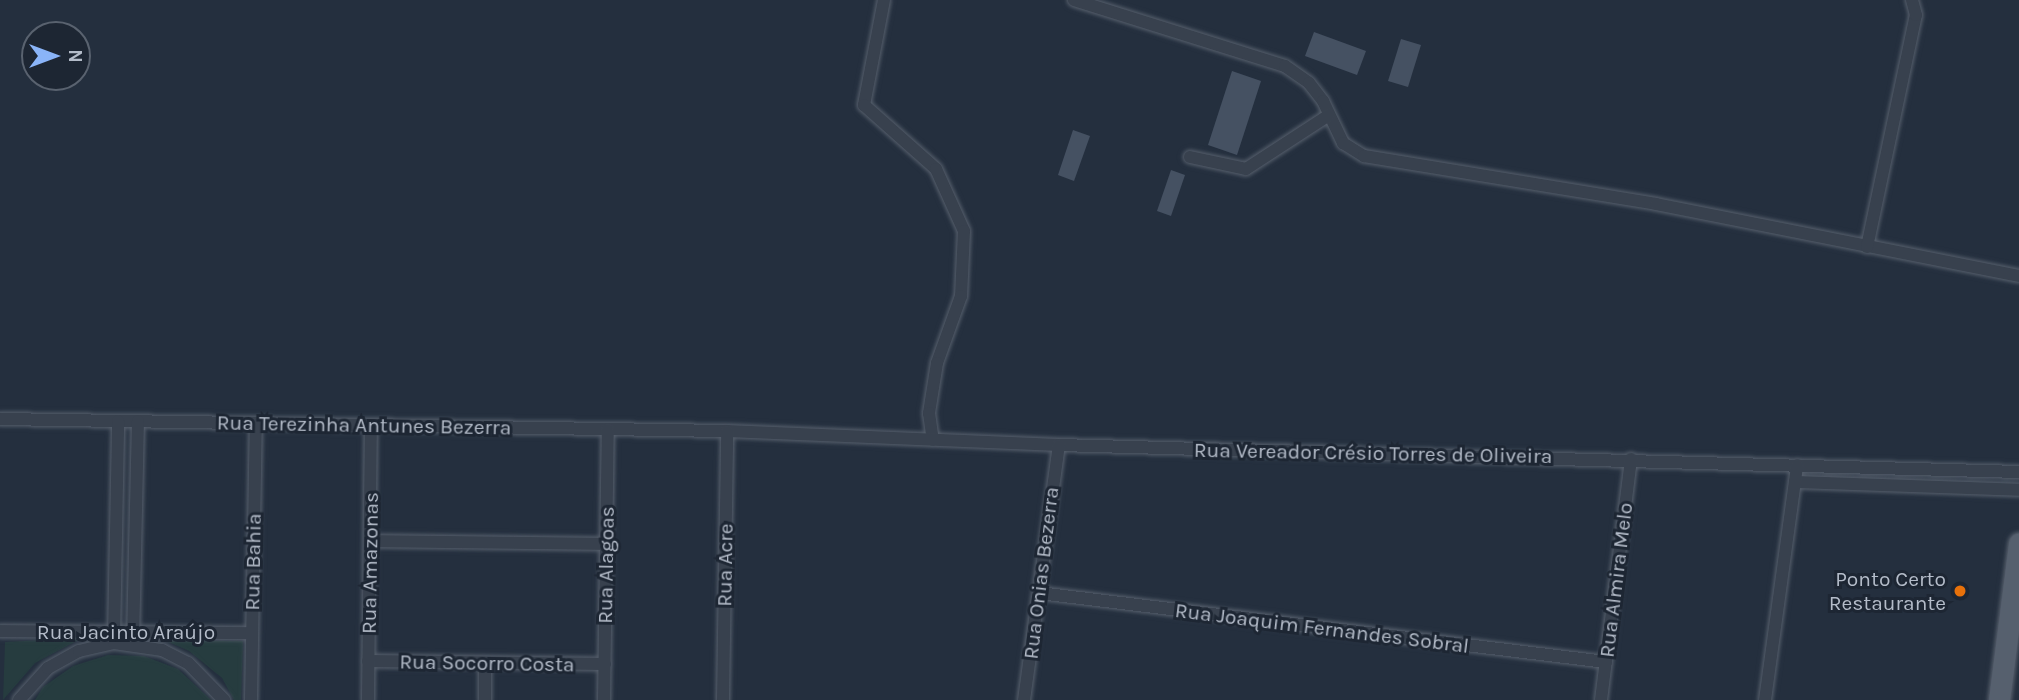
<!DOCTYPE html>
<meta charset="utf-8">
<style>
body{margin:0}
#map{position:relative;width:2019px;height:700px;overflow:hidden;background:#242f3e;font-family:Karla,sans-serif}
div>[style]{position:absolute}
.green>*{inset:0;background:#263c3f}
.building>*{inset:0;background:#455162}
.roads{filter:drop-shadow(0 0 2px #565f6c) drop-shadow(0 0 2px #565f6c)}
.minor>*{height:12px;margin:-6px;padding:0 6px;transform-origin:6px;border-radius:6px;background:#38414e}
.primary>*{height:21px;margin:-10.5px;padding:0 10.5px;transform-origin:10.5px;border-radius:10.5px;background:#56606e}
.dots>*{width:19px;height:19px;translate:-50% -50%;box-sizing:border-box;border:4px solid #1d2633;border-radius:50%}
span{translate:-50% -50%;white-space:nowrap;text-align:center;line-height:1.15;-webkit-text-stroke:6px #1d2633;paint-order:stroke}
.street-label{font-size:21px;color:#b4bcc9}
.poi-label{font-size:21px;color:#b4bcc9}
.right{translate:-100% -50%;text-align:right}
.north{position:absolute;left:21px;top:21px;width:70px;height:70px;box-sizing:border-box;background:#1d2633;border:2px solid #59626f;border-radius:50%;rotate:90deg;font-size:19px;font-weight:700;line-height:28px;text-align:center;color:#b4bcc9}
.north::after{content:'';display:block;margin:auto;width:24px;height:32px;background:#8ab4f8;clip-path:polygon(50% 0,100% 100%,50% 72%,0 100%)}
</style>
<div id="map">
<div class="green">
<i style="clip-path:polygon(82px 638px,35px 663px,3px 700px,5px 642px)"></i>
<i style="clip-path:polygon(164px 640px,243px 641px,241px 700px,234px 700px,222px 678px,189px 651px)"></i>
<i style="clip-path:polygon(108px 655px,144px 656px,178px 669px,211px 700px,35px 700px,43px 687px,73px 666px)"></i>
</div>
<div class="building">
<i style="clip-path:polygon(1314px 32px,1366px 51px,1357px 75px,1305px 56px)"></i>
<i style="clip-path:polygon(1401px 39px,1421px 45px,1408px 87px,1388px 81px)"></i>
<i style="clip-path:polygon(1232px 71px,1261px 81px,1237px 155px,1208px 145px)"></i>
<i style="clip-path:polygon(1073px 130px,1090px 136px,1074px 181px,1058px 175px)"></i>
<i style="clip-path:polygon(1171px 170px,1185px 175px,1171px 216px,1157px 211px)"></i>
</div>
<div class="roads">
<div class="minor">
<i style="left:884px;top:0;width:107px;rotate:100.8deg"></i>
<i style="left:864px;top:105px;width:96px;rotate:41.6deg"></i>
<i style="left:936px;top:169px;width:68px;rotate:65.7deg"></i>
<i style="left:964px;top:231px;width:65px;rotate:92.6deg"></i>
<i style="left:961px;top:296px;width:71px;rotate:109.7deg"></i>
<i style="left:937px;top:363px;width:51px;rotate:99.1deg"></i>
<i style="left:929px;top:413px;width:27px;rotate:82deg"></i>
<i style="left:1074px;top:0;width:221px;rotate:17.4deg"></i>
<i style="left:1285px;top:66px;width:29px;rotate:35deg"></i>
<i style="left:1309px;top:83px;width:23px;rotate:52deg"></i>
<i style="left:1323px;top:101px;width:47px;rotate:64.5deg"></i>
<i style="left:1343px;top:143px;width:25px;rotate:32deg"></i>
<i style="left:1364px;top:156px;width:296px;rotate:9.3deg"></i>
<i style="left:1656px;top:204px;width:370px;rotate:11.2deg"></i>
<i style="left:1190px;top:157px;width:57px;rotate:12.1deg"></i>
<i style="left:1246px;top:169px;width:99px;rotate:-33deg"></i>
<i style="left:1867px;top:247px;width:237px;rotate:-78.1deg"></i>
<i style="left:1916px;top:15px;width:16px;rotate:-105deg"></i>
<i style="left:0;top:419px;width:727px;rotate:0.95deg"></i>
<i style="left:727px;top:431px;width:332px;rotate:2.4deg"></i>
<i style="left:1059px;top:445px;width:960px;rotate:1.61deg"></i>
<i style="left:1795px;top:482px;width:224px;rotate:2deg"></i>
<i style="left:370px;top:541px;width:236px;rotate:0.7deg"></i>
<i style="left:1039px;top:593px;width:571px;rotate:6.94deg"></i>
<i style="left:0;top:631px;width:252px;rotate:0.5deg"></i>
<i style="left:114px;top:638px;width:217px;rotate:-88.9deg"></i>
<i style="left:133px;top:640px;width:219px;rotate:-88.7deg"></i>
<i style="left:368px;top:661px;width:237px;rotate:0.7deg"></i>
<i style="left:19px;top:700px;width:43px;rotate:-47.8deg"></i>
<i style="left:48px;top:668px;width:35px;rotate:-29deg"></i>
<i style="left:79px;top:651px;width:36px;rotate:-13deg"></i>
<i style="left:114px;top:643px;width:49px;rotate:8.3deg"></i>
<i style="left:162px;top:650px;width:29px;rotate:27deg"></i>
<i style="left:188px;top:663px;width:52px;rotate:45.8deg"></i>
<i style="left:251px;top:700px;width:277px;rotate:-89deg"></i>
<i style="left:368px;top:700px;width:275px;rotate:-89.4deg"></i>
<i style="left:485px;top:700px;width:37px;rotate:-90deg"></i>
<i style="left:604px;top:700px;width:271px;rotate:-89.2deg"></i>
<i style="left:723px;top:700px;width:269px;rotate:-89.1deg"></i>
<i style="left:1024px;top:700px;width:257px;rotate:-82.2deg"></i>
<i style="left:1601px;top:700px;width:243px;rotate:-82.9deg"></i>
<i style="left:1765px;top:700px;width:237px;rotate:-82.2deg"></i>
</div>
<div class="primary">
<i style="left:1999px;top:700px;width:158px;rotate:-82.7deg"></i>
</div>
</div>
<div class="dots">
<i style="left:1960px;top:591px;background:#e8710a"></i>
</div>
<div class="street-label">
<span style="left:364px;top:425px;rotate:1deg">Rua Terezinha Antunes Bezerra</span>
<span style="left:1373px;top:453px;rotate:1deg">Rua Vereador Crésio Torres de Oliveira</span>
<span style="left:253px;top:562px;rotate:-89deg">Rua Bahia</span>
<span style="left:370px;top:563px;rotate:-89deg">Rua Amazonas</span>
<span style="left:606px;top:565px;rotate:-89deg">Rua Alagoas</span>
<span style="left:725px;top:565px;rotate:-89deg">Rua Acre</span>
<span style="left:1041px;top:573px;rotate:-83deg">Rua Onias Bezerra</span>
<span style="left:1616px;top:580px;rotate:-83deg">Rua Almira Melo</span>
<span style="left:1322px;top:628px;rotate:7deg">Rua Joaquim Fernandes Sobral</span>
<span style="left:126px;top:632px">Rua Jacinto Araújo</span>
<span style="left:487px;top:663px;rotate:1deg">Rua Socorro Costa</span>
</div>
<div class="poi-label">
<span class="right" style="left:1946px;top:591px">Ponto Certo<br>Restaurante</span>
</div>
<div class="north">N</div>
</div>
